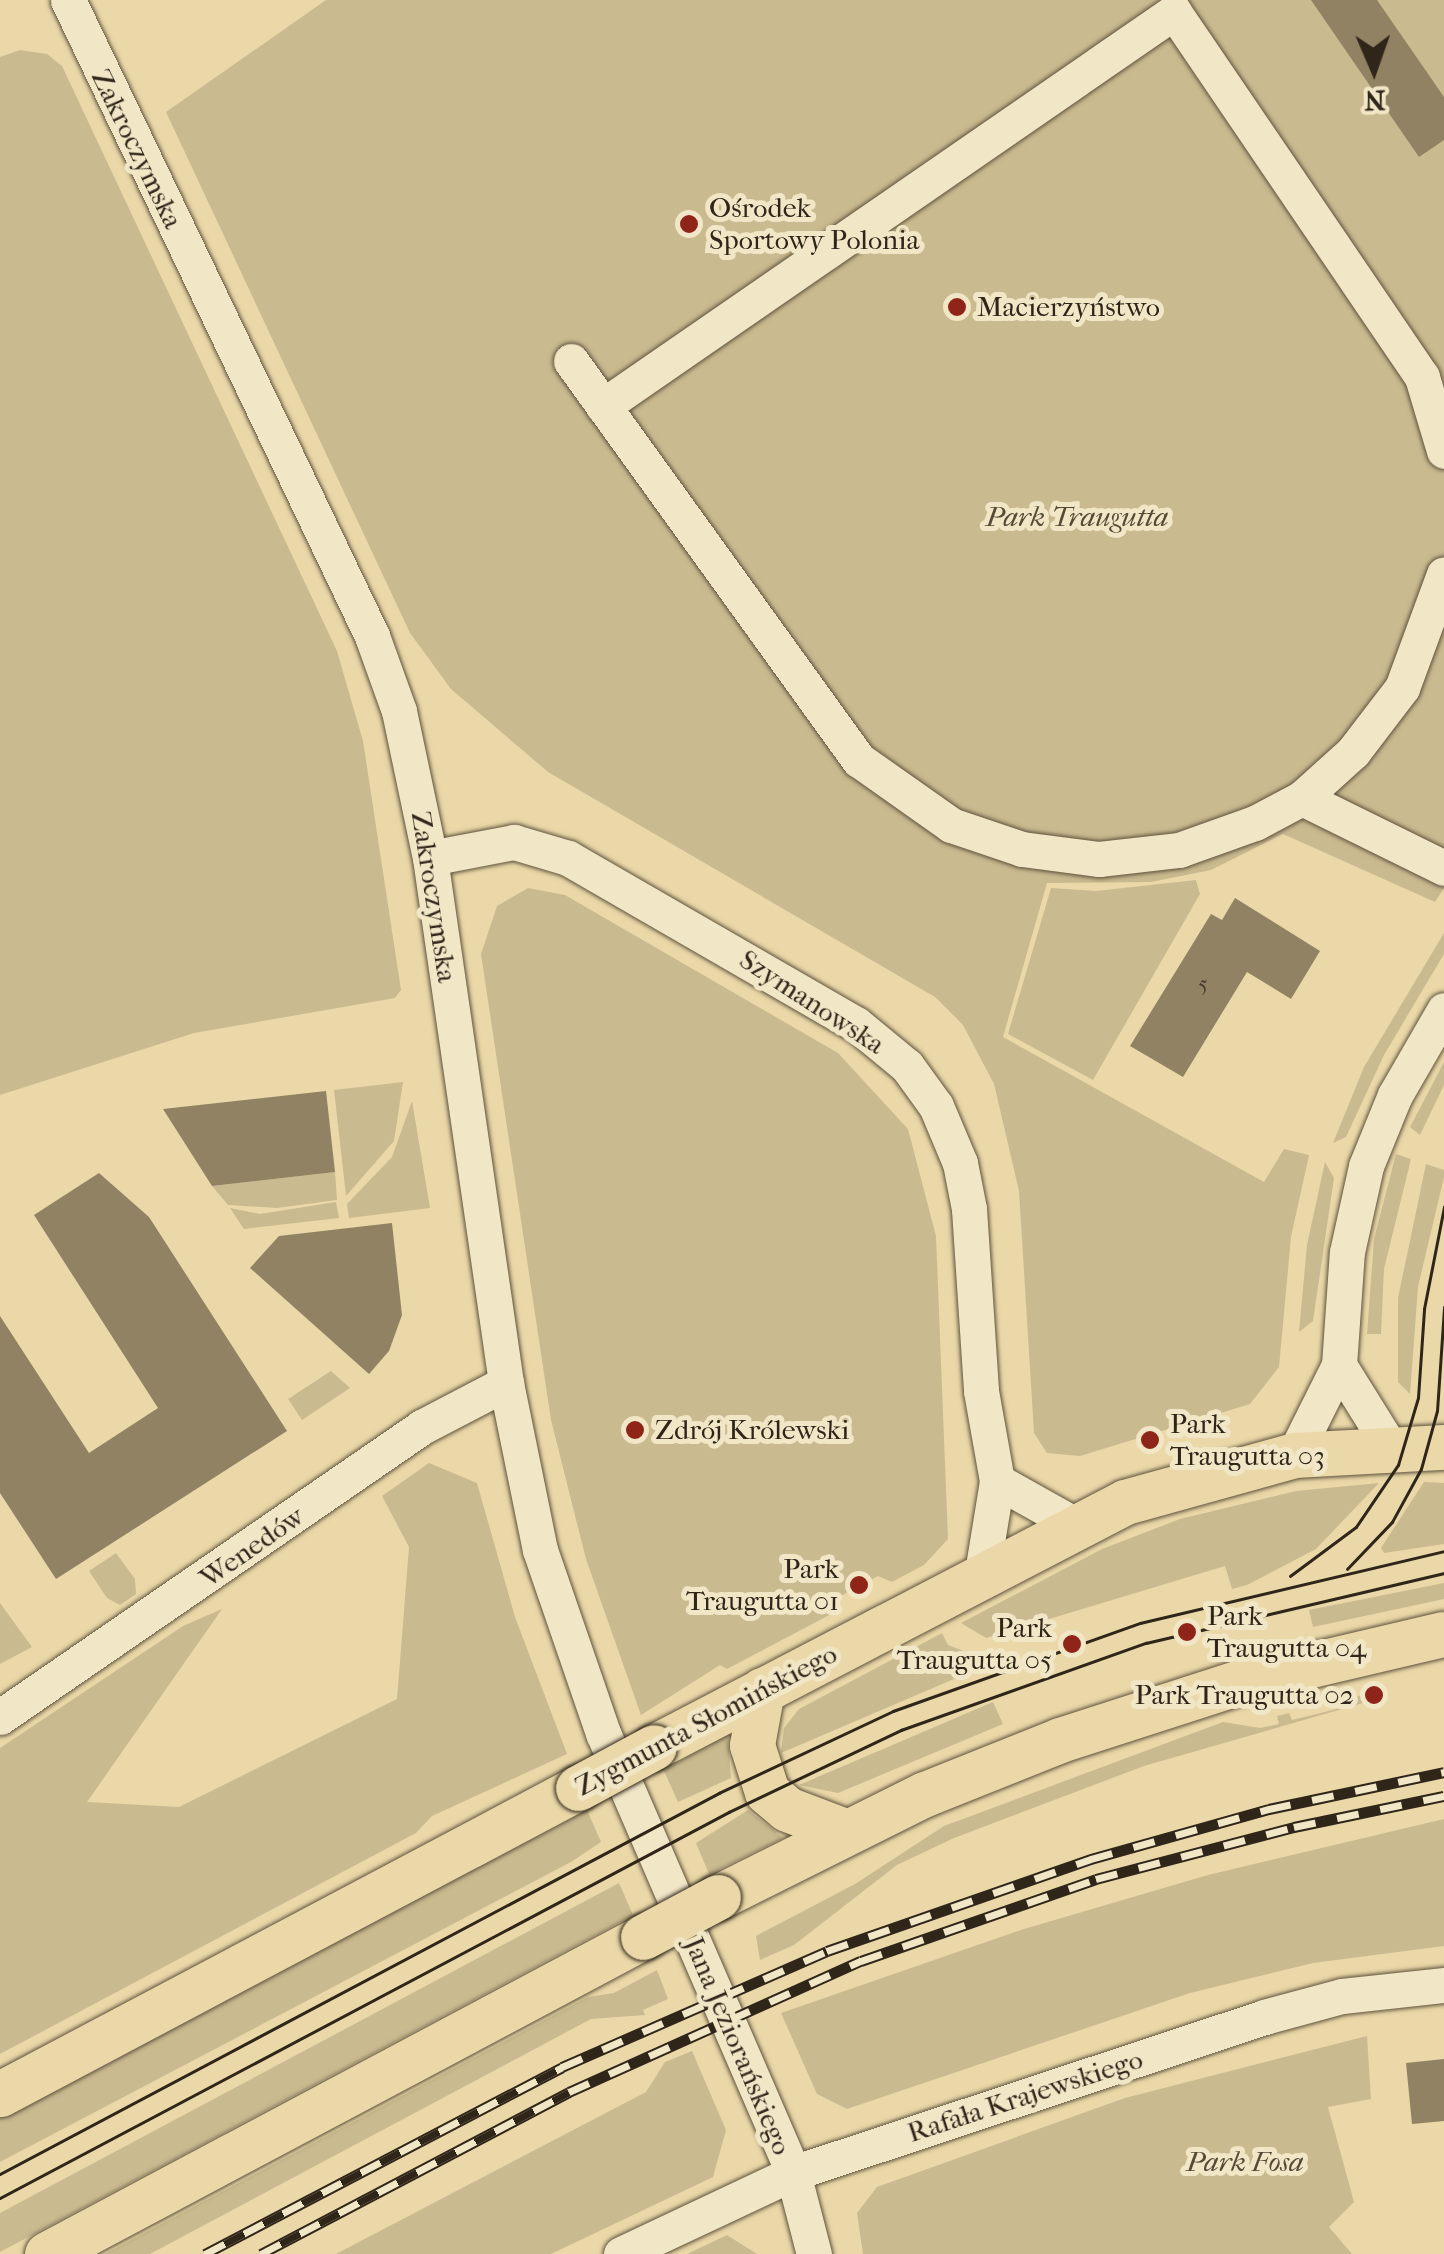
<!DOCTYPE html>
<meta charset="utf-8">
<style>
body{margin:0}
#map{position:relative;width:1444px;height:2254px;overflow:hidden;background:#ead8a8;font-family:"IM FELL French Canon",serif}
div>[style]{position:absolute}
.green>*{inset:0;background:#caba90}
.building>*{inset:0;background:#908263}
.roads{filter:drop-shadow(0 0 2px #5e523d) drop-shadow(0 0 2px #5e523d)}
.minor>*{height:35px;margin:-17.5px;padding:0 17.5px;transform-origin:17.5px;border-radius:17.5px;background:#f1e6c6}
.major>*{height:45px;margin:-22.5px;padding:0 22.5px;transform-origin:22.5px;border-radius:22.5px;background:#ead8a8}
.tram>*{height:2.5px;margin:-1.25px;padding:0 1.25px;transform-origin:1.25px;border-radius:1.25px;background:#2f2519}
.rail>*{height:11px;margin-top:-5.5px;transform-origin:0;background:repeating-linear-gradient(90deg,#f1e6c6 0 22px,#2f2519 0 44px);box-sizing:border-box;border-block:2px solid #2f2519}
.bridges{filter:drop-shadow(0 0 2px #2f2519) drop-shadow(0 0 2px #2f2519)}
.major-bridge>*{height:45px;margin:-22.5px;padding:0 22.5px;transform-origin:22.5px;border-radius:22.5px;background:#ead8a8}
.dots>*{width:28px;height:28px;translate:-50% -50%;box-sizing:border-box;border:5px solid #f1e6c6;border-radius:50%}
span{translate:-50% -50%;white-space:nowrap;text-align:center;line-height:1.15;-webkit-text-stroke:10px #f1e6c6;paint-order:stroke}
.number-label{font-size:22px;color:#473c2c}
.number-label span{-webkit-text-stroke-width:0}
.street-label{font-size:28px;color:#2f2519}
.poi-label{font-size:28px;color:#2f2519}
.left{translate:0 -50%;text-align:left}
.right{translate:-100% -50%;text-align:right}
.park-label{font-size:28px;color:#564a37;font-style:italic}
.north{position:absolute;left:1324px;top:20px;width:100px;height:100px;-webkit-text-stroke:8px #f1e6c6;paint-order:stroke;rotate:178deg;font-size:28px;font-weight:700;line-height:40px;text-align:center;color:#2f2519}
.north::after{content:'';display:block;margin:auto;width:35px;height:45px;background:#2f2519;clip-path:polygon(50% 0,100% 100%,50% 72%,0 100%)}
</style>
<div id="map">
<div class="green">
<i style="clip-path:polygon(326px 0,1444px 0,1444px 888px,1435px 902px,1283px 834px,1211px 870px,1151px 882px,1047px 883px,1003px 1037px,1264px 1182px,1284px 1149px,1309px 1155px,1291px 1237px,1279px 1367px,1250px 1404px,1080px 1456px,1047px 1453px,1034px 1433px,1019px 1191px,994px 1084px,963px 1025px,935px 997px,548px 772px,451px 689px,410px 633px,166px 112px)"></i>
<i style="clip-path:polygon(20px 50px,47px 54px,62px 66px,337px 651px,363px 741px,401px 990px,395px 998px,194px 1033px,0 1095px,0 57px)"></i>
<i style="clip-path:polygon(1196px 880px,1200px 894px,1093px 1080px,1008px 1034px,1051px 888px,1096px 891px)"></i>
<i style="clip-path:polygon(528px 888px,565px 895px,838px 1053px,908px 1129px,936px 1236px,948px 1539px,924px 1565px,892px 1582px,878px 1576px,839px 1597px,837px 1611px,727px 1669px,720px 1665px,641px 1715px,586px 1559px,551px 1420px,481px 954px,497px 906px)"></i>
<i style="clip-path:polygon(1444px 933px,1444px 954px,1384px 1055px,1346px 1137px,1333px 1143px,1364px 1067px)"></i>
<i style="clip-path:polygon(1444px 1062px,1444px 1085px,1420px 1135px,1410px 1127px)"></i>
<i style="clip-path:polygon(403px 1082px,394px 1141px,346px 1196px,334px 1090px)"></i>
<i style="clip-path:polygon(412px 1101px,430px 1208px,349px 1218px,347px 1204px,392px 1157px)"></i>
<i style="clip-path:polygon(1396px 1154px,1411px 1159px,1384px 1269px,1381px 1334px,1367px 1334px,1374px 1239px)"></i>
<i style="clip-path:polygon(1325px 1162px,1334px 1178px,1313px 1321px,1299px 1332px,1307px 1245px)"></i>
<i style="clip-path:polygon(1426px 1164px,1444px 1170px,1444px 1177px,1418px 1287px,1410px 1394px,1398px 1382px,1398px 1298px)"></i>
<i style="clip-path:polygon(335px 1172px,337px 1200px,277px 1208px,228px 1205px,212px 1186px)"></i>
<i style="clip-path:polygon(336px 1202px,339px 1218px,244px 1229px,230px 1208px,260px 1214px)"></i>
<i style="clip-path:polygon(331px 1371px,350px 1388px,302px 1420px,288px 1399px)"></i>
<i style="clip-path:polygon(429px 1463px,477px 1483px,515px 1617px,567px 1754px,432px 1816px,416px 1833px,0 2054px,0 1748px,183px 1626px,222px 1609px,87px 1802px,179px 1807px,397px 1699px,409px 1547px,382px 1496px)"></i>
<i style="clip-path:polygon(1424px 1482px,1444px 1483px,1444px 1544px,1384px 1553px,1381px 1548px)"></i>
<i style="clip-path:polygon(1379px 1483px,1316px 1549px,1247px 1585px,1232px 1589px,1225px 1566px,986px 1638px,961px 1623px,1102px 1549px,1180px 1519px,1296px 1491px)"></i>
<i style="clip-path:polygon(116px 1553px,135px 1579px,136px 1594px,120px 1605px,107px 1598px,89px 1571px)"></i>
<i style="clip-path:polygon(1444px 1583px,1444px 1599px,1313px 1627px,1309px 1610px)"></i>
<i style="clip-path:polygon(0 1603px,32px 1647px,0 1664px)"></i>
<i style="clip-path:polygon(942px 1633px,948px 1645px,979px 1657px,982px 1667px,781px 1753px,784px 1728px,799px 1709px)"></i>
<i style="clip-path:polygon(1362px 1695px,1363px 1703px,1144px 1766px,954px 1838px,897px 1865px,794px 1945px,760px 1960px,756px 1936px,855px 1884px,944px 1826px,1223px 1722px,1260px 1728px,1279px 1724px,1277px 1716px,1289px 1713px,1292px 1720px,1349px 1706px,1348px 1699px)"></i>
<i style="clip-path:polygon(993px 1702px,1003px 1724px,838px 1793px,799px 1785px)"></i>
<i style="clip-path:polygon(727px 1733px,731px 1778px,678px 1802px,664px 1771px)"></i>
<i style="clip-path:polygon(587px 1810px,601px 1842px,571px 1862px,0 2162px,0 2118px)"></i>
<i style="clip-path:polygon(748px 1810px,783px 1838px,709px 1874px,696px 1843px)"></i>
<i style="clip-path:polygon(1444px 1819px,1444px 1946px,1313px 1963px,1190px 1993px,847px 2109px,817px 2094px,781px 2013px,1024px 1929px,1208px 1875px)"></i>
<i style="clip-path:polygon(619px 1883px,633px 1915px,0 2252px,0 2213px)"></i>
<i style="clip-path:polygon(657px 1970px,668px 1999px,643px 2010px,645px 2015px,591px 2019px,150px 2254px,105px 2254px,588px 1997px,614px 1993px)"></i>
<i style="clip-path:polygon(1367px 2036px,1371px 2099px,1328px 2107px,1354px 2202px,1329px 2227px,1352px 2254px,863px 2254px,857px 2213px,877px 2187px,1125px 2098px)"></i>
<i style="clip-path:polygon(692px 2051px,726px 2130px,713px 2177px,551px 2254px,336px 2254px,646px 2092px,665px 2062px)"></i>
<i style="clip-path:polygon(727px 2235px,757px 2254px,687px 2254px)"></i>
</div>
<div class="building">
<i style="clip-path:polygon(1311px 0,1377px 0,1444px 97px,1444px 140px,1419px 157px)"></i>
<i style="clip-path:polygon(1235px 898px,1320px 951px,1291px 999px,1247px 972px,1183px 1077px,1130px 1046px,1211px 914px,1222px 920px)"></i>
<i style="clip-path:polygon(326px 1091px,335px 1172px,212px 1186px,163px 1109px)"></i>
<i style="clip-path:polygon(99px 1173px,149px 1217px,287px 1431px,56px 1579px,0 1493px,0 1316px,89px 1453px,158px 1408px,34px 1215px)"></i>
<i style="clip-path:polygon(392px 1223px,402px 1315px,389px 1351px,369px 1374px,250px 1268px,279px 1236px)"></i>
<i style="clip-path:polygon(1444px 2059px,1444px 2121px,1412px 2124px,1406px 2063px)"></i>
</div>
<div class="roads">
<div class="minor">
<i style="left:68px;top:0;width:705px;rotate:64.45deg"></i>
<i style="left:372px;top:636px;width:80px;rotate:70.2deg"></i>
<i style="left:399px;top:711px;width:150px;rotate:78.1deg"></i>
<i style="left:430px;top:858px;width:530px;rotate:81.76deg"></i>
<i style="left:506px;top:1383px;width:170px;rotate:78.5deg"></i>
<i style="left:540px;top:1550px;width:194px;rotate:71deg"></i>
<i style="left:603px;top:1733px;width:479px;rotate:66.6deg"></i>
<i style="left:793px;top:2173px;width:84px;rotate:75.5deg"></i>
<i style="left:571px;top:361px;width:492px;rotate:54.2deg"></i>
<i style="left:859px;top:760px;width:113px;rotate:35.2deg"></i>
<i style="left:951px;top:825px;width:75px;rotate:18.7deg"></i>
<i style="left:1022px;top:849px;width:78px;rotate:7.4deg"></i>
<i style="left:1099px;top:859px;width:81px;rotate:-6.4deg"></i>
<i style="left:1179px;top:850px;width:81px;rotate:-19.6deg"></i>
<i style="left:1255px;top:823px;width:53px;rotate:-28deg"></i>
<i style="left:1302px;top:798px;width:69px;rotate:-42deg"></i>
<i style="left:1353px;top:752px;width:81px;rotate:-52.6deg"></i>
<i style="left:1402px;top:688px;width:121px;rotate:-69.8deg"></i>
<i style="left:603px;top:406px;width:694px;rotate:-34.61deg"></i>
<i style="left:1174px;top:12px;width:441px;rotate:55.8deg"></i>
<i style="left:1422px;top:377px;width:77px;rotate:73.4deg"></i>
<i style="left:1302px;top:798px;width:158px;rotate:26.2deg"></i>
<i style="left:430px;top:858px;width:86px;rotate:-10.8deg"></i>
<i style="left:514px;top:842px;width:56px;rotate:16.5deg"></i>
<i style="left:568px;top:858px;width:332px;rotate:30deg"></i>
<i style="left:856px;top:1024px;width:66px;rotate:39.5deg"></i>
<i style="left:907px;top:1066px;width:49px;rotate:54.1deg"></i>
<i style="left:936px;top:1106px;width:62px;rotate:67.2deg"></i>
<i style="left:960px;top:1163px;width:47px;rotate:78.9deg"></i>
<i style="left:969px;top:1209px;width:182px;rotate:86.2deg"></i>
<i style="left:981px;top:1391px;width:91px;rotate:79.9deg"></i>
<i style="left:997px;top:1481px;width:93px;rotate:99.3deg"></i>
<i style="left:1339px;top:1365px;width:97px;rotate:58.1deg"></i>
<i style="left:1294px;top:1455px;width:101px;rotate:-63.4deg"></i>
<i style="left:1339px;top:1365px;width:113px;rotate:-86deg"></i>
<i style="left:1347px;top:1252px;width:88px;rotate:-77.5deg"></i>
<i style="left:1366px;top:1166px;width:77px;rotate:-67.8deg"></i>
<i style="left:1395px;top:1095px;width:98px;rotate:-60deg"></i>
<i style="left:997px;top:1481px;width:88px;rotate:29.2deg"></i>
<i style="left:0;top:1717px;width:512px;rotate:-34.5deg"></i>
<i style="left:422px;top:1427px;width:95px;rotate:-27.6deg"></i>
<i style="left:621px;top:2254px;width:190px;rotate:-25.2deg"></i>
<i style="left:793px;top:2173px;width:496px;rotate:-18.3deg"></i>
<i style="left:1264px;top:2017px;width:81px;rotate:-15.1deg"></i>
<i style="left:1342px;top:1996px;width:103px;rotate:-6.2deg"></i>
</div>
<div class="major">
<i style="left:762px;top:1690px;width:56px;rotate:100.3deg"></i>
<i style="left:752px;top:1745px;width:49px;rotate:72.3deg"></i>
<i style="left:767px;top:1792px;width:26px;rotate:40deg"></i>
<i style="left:787px;top:1809px;width:62px;rotate:20.8deg"></i>
<i style="left:654px;top:1747px;width:531px;rotate:-27.48deg"></i>
<i style="left:1125px;top:1502px;width:175px;rotate:-15.5deg"></i>
<i style="left:1294px;top:1455px;width:150px;rotate:-3.1deg"></i>
<i style="left:718px;top:1897px;width:231px;rotate:-26.5deg"></i>
<i style="left:925px;top:1794px;width:145px;rotate:-21.8deg"></i>
<i style="left:1060px;top:1740px;width:192px;rotate:-17.9deg"></i>
<i style="left:1243px;top:1681px;width:206px;rotate:-13.2deg"></i>
<i style="left:0;top:2094px;width:654px;rotate:-27.9deg"></i>
<i style="left:47px;top:2254px;width:675px;rotate:-28.01deg"></i>
</div>
</div>
<div class="tram">
<i style="left:1347px;top:1569px;width:65px;rotate:-46.2deg"></i>
<i style="left:1392px;top:1522px;width:60px;rotate:-61.3deg"></i>
<i style="left:1421px;top:1469px;width:60px;rotate:-74.6deg"></i>
<i style="left:1437px;top:1411px;width:104px;rotate:-86.1deg"></i>
<i style="left:1290px;top:1576px;width:82px;rotate:-36.6deg"></i>
<i style="left:1356px;top:1527px;width:75px;rotate:-55.9deg"></i>
<i style="left:1398px;top:1465px;width:70px;rotate:-73.4deg"></i>
<i style="left:1418px;top:1398px;width:89px;rotate:-86.1deg"></i>
<i style="left:1424px;top:1309px;width:104px;rotate:-78.9deg"></i>
<i style="left:0;top:2174px;width:814px;rotate:-27.92deg"></i>
<i style="left:719px;top:1793px;width:192px;rotate:-25.2deg"></i>
<i style="left:893px;top:1711px;width:262px;rotate:-19.6deg"></i>
<i style="left:1140px;top:1623px;width:312px;rotate:-13.3deg"></i>
<i style="left:0;top:2198px;width:825px;rotate:-27.9deg"></i>
<i style="left:729px;top:1812px;width:191px;rotate:-25.5deg"></i>
<i style="left:901px;top:1730px;width:260px;rotate:-19.6deg"></i>
<i style="left:1146px;top:1643px;width:306px;rotate:-13.2deg"></i>
</div>
<div class="rail">
<i style="left:205px;top:2254px;width:403px;rotate:-27.6deg"></i>
<i style="left:562px;top:2067px;width:289px;rotate:-23.6deg"></i>
<i style="left:827px;top:1951px;width:280px;rotate:-19.2deg"></i>
<i style="left:1091px;top:1859px;width:185px;rotate:-15.7deg"></i>
<i style="left:1269px;top:1809px;width:179px;rotate:-11.9deg"></i>
<i style="left:261px;top:2254px;width:348px;rotate:-27.7deg"></i>
<i style="left:569px;top:2092px;width:320px;rotate:-24.2deg"></i>
<i style="left:861px;top:1961px;width:249px;rotate:-19.2deg"></i>
<i style="left:1096px;top:1879px;width:205px;rotate:-14.7deg"></i>
<i style="left:1294px;top:1827px;width:153px;rotate:-11.7deg"></i>
</div>
<div class="bridges">
<div class="major-bridge">
<i style="left:578px;top:1788px;width:86px;rotate:-28.3deg"></i>
<i style="left:643px;top:1937px;width:85px;rotate:-28.1deg"></i>
</div>
</div>
<div class="dots">
<i style="left:689px;top:224px;background:#8f2418"></i>
<i style="left:957px;top:307px;background:#8f2418"></i>
<i style="left:635px;top:1430px;background:#8f2418"></i>
<i style="left:1150px;top:1440px;background:#8f2418"></i>
<i style="left:859px;top:1585px;background:#8f2418"></i>
<i style="left:1187px;top:1632px;background:#8f2418"></i>
<i style="left:1072px;top:1644px;background:#8f2418"></i>
<i style="left:1374px;top:1695px;background:#8f2418"></i>
</div>
<div class="number-label">
<span style="left:1203px;top:985px">5</span>
</div>
<div class="street-label">
<span style="left:137px;top:149px;rotate:64deg">Zakroczymska</span>
<span style="left:434px;top:897px;rotate:81deg">Zakroczymska</span>
<span style="left:812px;top:1002px;rotate:33deg">Szymanowska</span>
<span style="left:252px;top:1547px;rotate:-35deg">Wenedów</span>
<span style="left:706px;top:1720px;rotate:-28deg">Zygmunta Słomińskiego</span>
<span style="left:738px;top:2046px;rotate:67deg">Jana Jeziorańskiego</span>
<span style="left:1025px;top:2096px;rotate:-18deg">Rafała Krajewskiego</span>
</div>
<div class="poi-label">
<span class="left" style="left:709px;top:224px">Ośrodek<br>Sportowy Polonia</span>
<span class="left" style="left:977px;top:307px">Macierzyństwo</span>
<span class="left" style="left:1170px;top:1440px">Park<br>Traugutta 03</span>
<span class="left" style="left:655px;top:1430px">Zdrój Królewski</span>
<span class="right" style="left:839px;top:1585px">Park<br>Traugutta 01</span>
<span class="left" style="left:1207px;top:1632px">Park<br>Traugutta 04</span>
<span class="right" style="left:1052px;top:1644px">Park<br>Traugutta 05</span>
<span class="right" style="left:1354px;top:1695px">Park Traugutta 02</span>
</div>
<div class="park-label">
<span style="left:1077px;top:517px">Park Traugutta</span>
<span style="left:1245px;top:2162px">Park Fosa</span>
</div>
<div class="north">N</div>
</div>
